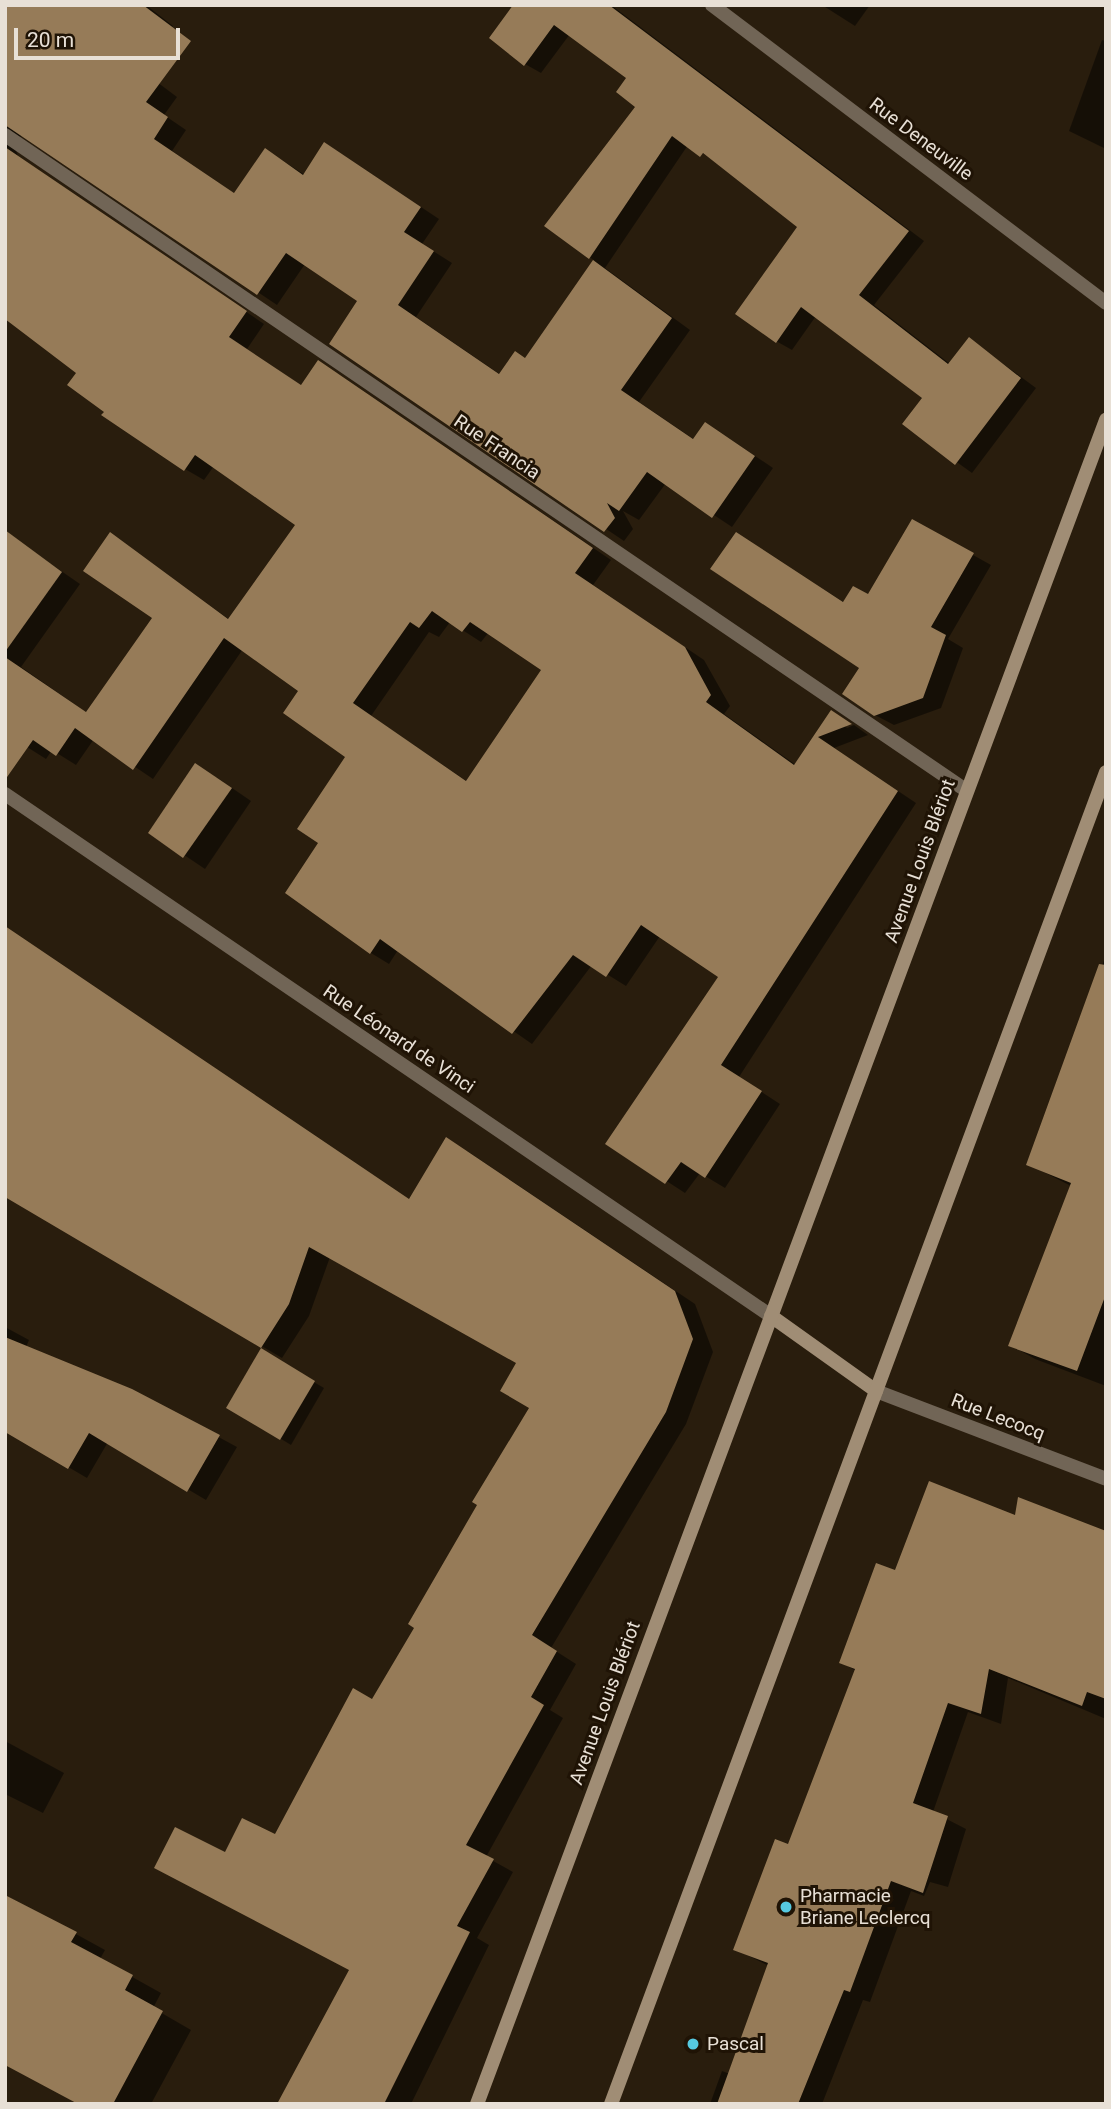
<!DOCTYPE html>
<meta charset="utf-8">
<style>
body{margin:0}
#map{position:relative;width:1111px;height:2109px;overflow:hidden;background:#291d0d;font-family:Roboto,sans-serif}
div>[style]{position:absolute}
.shadow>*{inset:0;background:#0007}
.building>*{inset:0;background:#967b58}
.street>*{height:14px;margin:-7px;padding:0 7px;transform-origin:7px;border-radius:7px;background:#716556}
.secondary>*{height:14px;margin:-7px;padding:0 7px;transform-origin:7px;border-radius:7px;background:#a08d75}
.dots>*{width:19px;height:19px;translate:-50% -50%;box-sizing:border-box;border:4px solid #1f1305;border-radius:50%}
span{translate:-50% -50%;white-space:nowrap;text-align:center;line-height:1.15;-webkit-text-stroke:6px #1f1305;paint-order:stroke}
.street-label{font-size:19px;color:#e8e0d6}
.poi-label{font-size:19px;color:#e8e0d6}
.left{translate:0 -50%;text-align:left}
.frame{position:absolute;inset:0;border:7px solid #e8e0d6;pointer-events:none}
.scale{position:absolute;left:14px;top:28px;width:166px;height:32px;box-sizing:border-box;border:4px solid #e8e0d6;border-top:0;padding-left:9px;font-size:21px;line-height:24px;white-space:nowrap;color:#e8e0d6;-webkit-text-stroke:5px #1f1305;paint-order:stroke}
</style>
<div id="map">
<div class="shadow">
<i style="clip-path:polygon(evenodd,5px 5px,146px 5px,173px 26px,141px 70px,177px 97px,164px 115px,186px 130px,172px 151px,235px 194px,266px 150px,305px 175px,343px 155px,439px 219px,422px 244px,452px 263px,416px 317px,501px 375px,526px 359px,595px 261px,546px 225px,637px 107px,628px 78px,570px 34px,541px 73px,525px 64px,516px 5px,611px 5px,924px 241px,874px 305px,950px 364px,969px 339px,1036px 388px,972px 473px,904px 424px,925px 397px,816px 316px,792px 350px,776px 341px,799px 227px,718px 162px,688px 145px,605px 268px,690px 330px,639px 402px,695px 440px,724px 435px,773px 468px,732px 527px,666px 483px,639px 520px,623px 511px,633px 529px,624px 541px,331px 344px,360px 301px,305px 264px,277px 305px,28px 137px,21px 136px,14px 145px,18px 156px,264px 324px,247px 349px,302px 386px,337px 373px,611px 560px,593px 585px,704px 660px,730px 706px,724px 714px,796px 765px,831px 712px,847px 728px,854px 725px,868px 735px,834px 748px,916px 803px,739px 1077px,780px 1104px,725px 1188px,700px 1173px,685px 1193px,608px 1143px,720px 977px,660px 936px,626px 986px,592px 965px,532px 1044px,398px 950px,389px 964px,371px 953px,321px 842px,347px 757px,301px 690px,243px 649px,153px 779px,94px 739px,76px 765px,52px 750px,46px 759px,5px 733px,5px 541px,9px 535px,80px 584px,21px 667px,87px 713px,154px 617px,111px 534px,230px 620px,297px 524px,214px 466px,204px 480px,185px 469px,106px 411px,78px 372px,5px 316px,5px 5px,450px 622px,481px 642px,489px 632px,544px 669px,468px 782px,371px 716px,429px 632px,439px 637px,450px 622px)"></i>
<i style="clip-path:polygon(822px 5px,870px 5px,855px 26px)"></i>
<i style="clip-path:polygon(1102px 40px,1106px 41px,1106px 149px,1069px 131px)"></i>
<i style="clip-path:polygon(912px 521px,991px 565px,948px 639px,963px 648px,941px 708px,894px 725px,875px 715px,862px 667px,737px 534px,845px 603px,869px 597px)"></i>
<i style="clip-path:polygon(216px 777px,251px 801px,205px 869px,150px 832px)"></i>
<i style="clip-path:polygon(1106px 955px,1106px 1386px,1035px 1359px,1010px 1345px,1071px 1186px,1028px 1164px)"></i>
<i style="clip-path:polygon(467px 1151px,695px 1304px,713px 1352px,686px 1424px,551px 1648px,576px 1664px,550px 1710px,563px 1718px,486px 1857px,513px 1872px,477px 1938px,489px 1945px,411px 2104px,279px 2104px,351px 1970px,225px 1855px,275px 1836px,373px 1701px,417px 1628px,531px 1407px,518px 1363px,330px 1257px,309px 1316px,282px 1358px,5px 1195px,411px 1200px)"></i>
<i style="clip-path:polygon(5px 1327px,29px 1340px,26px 1347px,139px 1394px,237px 1447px,206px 1500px,108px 1442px,87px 1478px,5px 1430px)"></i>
<i style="clip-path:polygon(261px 1351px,324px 1388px,291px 1445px,229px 1407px)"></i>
<i style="clip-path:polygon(1016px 1518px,1106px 1532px,1106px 1719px,1008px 1678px,1001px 1724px,968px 1712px,933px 1812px,966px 1829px,948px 1887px,930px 1882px,924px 1896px,911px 1891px,870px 2002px,863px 2000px,822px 2104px,710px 2104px,722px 2071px,730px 2074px,769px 1966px,735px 1949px,789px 1846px,856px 1671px,841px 1662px,896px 1572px)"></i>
<i style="clip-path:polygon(5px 1741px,64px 1773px,43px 1813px,5px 1794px)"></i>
<i style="clip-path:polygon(5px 1895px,105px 1950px,100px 1959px,161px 1993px,153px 2008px,191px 2030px,151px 2104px,79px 2104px,5px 2064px)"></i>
</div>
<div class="building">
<i style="clip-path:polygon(5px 5px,143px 5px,191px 41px,146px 102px,168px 117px,154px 139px,234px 193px,265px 148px,303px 175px,324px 142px,421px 207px,404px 232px,434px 251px,398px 305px,499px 374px,515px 351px,525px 358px,593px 260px,672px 318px,621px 390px,693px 439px,705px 422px,755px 456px,712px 518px,647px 472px,619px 511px,607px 503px,615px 518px,604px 532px,329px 344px,357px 301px,286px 253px,257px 295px,5px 125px)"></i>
<i style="clip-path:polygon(513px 5px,609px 5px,909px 231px,859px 295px,948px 364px,969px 337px,1021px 378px,955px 465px,902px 424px,922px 398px,801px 307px,776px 343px,735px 314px,797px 227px,703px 153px,700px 157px,672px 136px,589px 259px,544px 226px,635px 107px,616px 92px,626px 78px,554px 25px,524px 66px,489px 38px)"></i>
<i style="clip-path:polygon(evenodd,5px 147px,247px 311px,229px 337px,301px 385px,318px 360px,593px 548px,575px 573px,685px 647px,711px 695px,706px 702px,794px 765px,831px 710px,852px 724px,818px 737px,898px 791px,721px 1065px,762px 1091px,705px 1178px,681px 1162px,665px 1184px,605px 1144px,718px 977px,641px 925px,606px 977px,573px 955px,512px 1034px,380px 939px,370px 954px,285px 893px,318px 843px,297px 829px,345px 757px,283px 713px,298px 691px,224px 638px,133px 770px,75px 728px,56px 756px,33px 740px,5px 780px,5px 657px,86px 712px,152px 618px,83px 571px,110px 532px,228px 619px,295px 525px,195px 455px,184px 471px,101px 415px,104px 412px,67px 385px,76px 373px,5px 319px,5px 147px,432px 611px,462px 632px,470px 622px,541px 670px,466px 781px,353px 703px,410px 622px,419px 628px,432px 611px)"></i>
<i style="clip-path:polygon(912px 519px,974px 553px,931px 627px,946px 635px,923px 698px,874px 716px,842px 694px,859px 668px,710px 569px,736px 532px,843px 602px,853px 586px,868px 594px)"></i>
<i style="clip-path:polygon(5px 530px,62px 572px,5px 652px)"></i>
<i style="clip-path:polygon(195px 763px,232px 788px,183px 858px,148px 833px)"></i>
<i style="clip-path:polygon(5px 926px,409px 1199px,446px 1137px,675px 1291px,693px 1339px,666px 1412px,532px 1635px,557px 1651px,531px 1697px,544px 1705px,466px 1845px,494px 1859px,457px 1926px,470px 1932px,384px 2104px,277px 2104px,349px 1970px,154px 1868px,175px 1827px,225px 1852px,242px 1818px,275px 1834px,353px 1688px,372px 1699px,414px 1628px,408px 1624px,477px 1505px,472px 1502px,529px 1408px,500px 1391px,516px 1363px,309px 1247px,289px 1304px,261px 1348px,5px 1197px)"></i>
<i style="clip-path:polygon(1099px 964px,1106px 965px,1106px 1294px,1077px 1371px,1008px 1346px,1071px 1183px,1026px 1165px)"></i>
<i style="clip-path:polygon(5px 1337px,132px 1389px,220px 1435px,187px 1492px,89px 1433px,68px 1469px,5px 1432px)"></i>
<i style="clip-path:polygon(261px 1348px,315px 1381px,280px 1440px,226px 1408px)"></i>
<i style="clip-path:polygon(929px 1481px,1015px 1515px,1018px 1497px,1106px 1531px,1106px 1699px,1087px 1692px,1082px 1706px,989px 1669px,981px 1714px,948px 1703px,913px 1803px,948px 1816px,923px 1893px,891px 1881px,850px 1992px,844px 1990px,798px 2104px,717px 2104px,768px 1963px,733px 1950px,775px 1839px,788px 1844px,855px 1669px,839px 1663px,876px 1563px,895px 1570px)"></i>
<i style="clip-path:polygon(5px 1895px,77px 1932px,71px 1942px,133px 1975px,125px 1990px,163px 2011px,113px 2104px,78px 2104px,5px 2065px)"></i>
</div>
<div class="street">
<i style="left:712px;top:5px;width:494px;rotate:37.1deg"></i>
<i style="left:5px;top:135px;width:1164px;rotate:34.29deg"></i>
<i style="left:5px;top:794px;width:927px;rotate:34.27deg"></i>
<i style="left:876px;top:1391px;width:246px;rotate:20.9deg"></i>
</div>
<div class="secondary">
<i style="left:771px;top:1316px;width:129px;rotate:35.5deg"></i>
<i style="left:477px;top:2104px;width:1798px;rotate:-69.52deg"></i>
<i style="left:611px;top:2104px;width:1421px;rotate:-69.61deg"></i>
</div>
<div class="dots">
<i style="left:786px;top:1907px;background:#56c9e0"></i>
<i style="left:693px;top:2044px;background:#56c9e0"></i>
</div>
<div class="street-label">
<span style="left:921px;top:139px;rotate:37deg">Rue Deneuville</span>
<span style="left:497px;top:447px;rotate:34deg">Rue Francia</span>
<span style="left:920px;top:861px;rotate:-70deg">Avenue Louis Blériot</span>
<span style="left:399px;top:1039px;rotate:34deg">Rue Léonard de Vinci</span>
<span style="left:998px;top:1417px;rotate:21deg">Rue Lecocq</span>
<span style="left:605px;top:1703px;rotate:-70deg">Avenue Louis Blériot</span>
</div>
<div class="poi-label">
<span class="left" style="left:800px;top:1907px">Pharmacie<br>Briane Leclercq</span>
<span class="left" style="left:707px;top:2044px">Pascal</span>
</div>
<div class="frame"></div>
<div class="scale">20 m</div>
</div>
